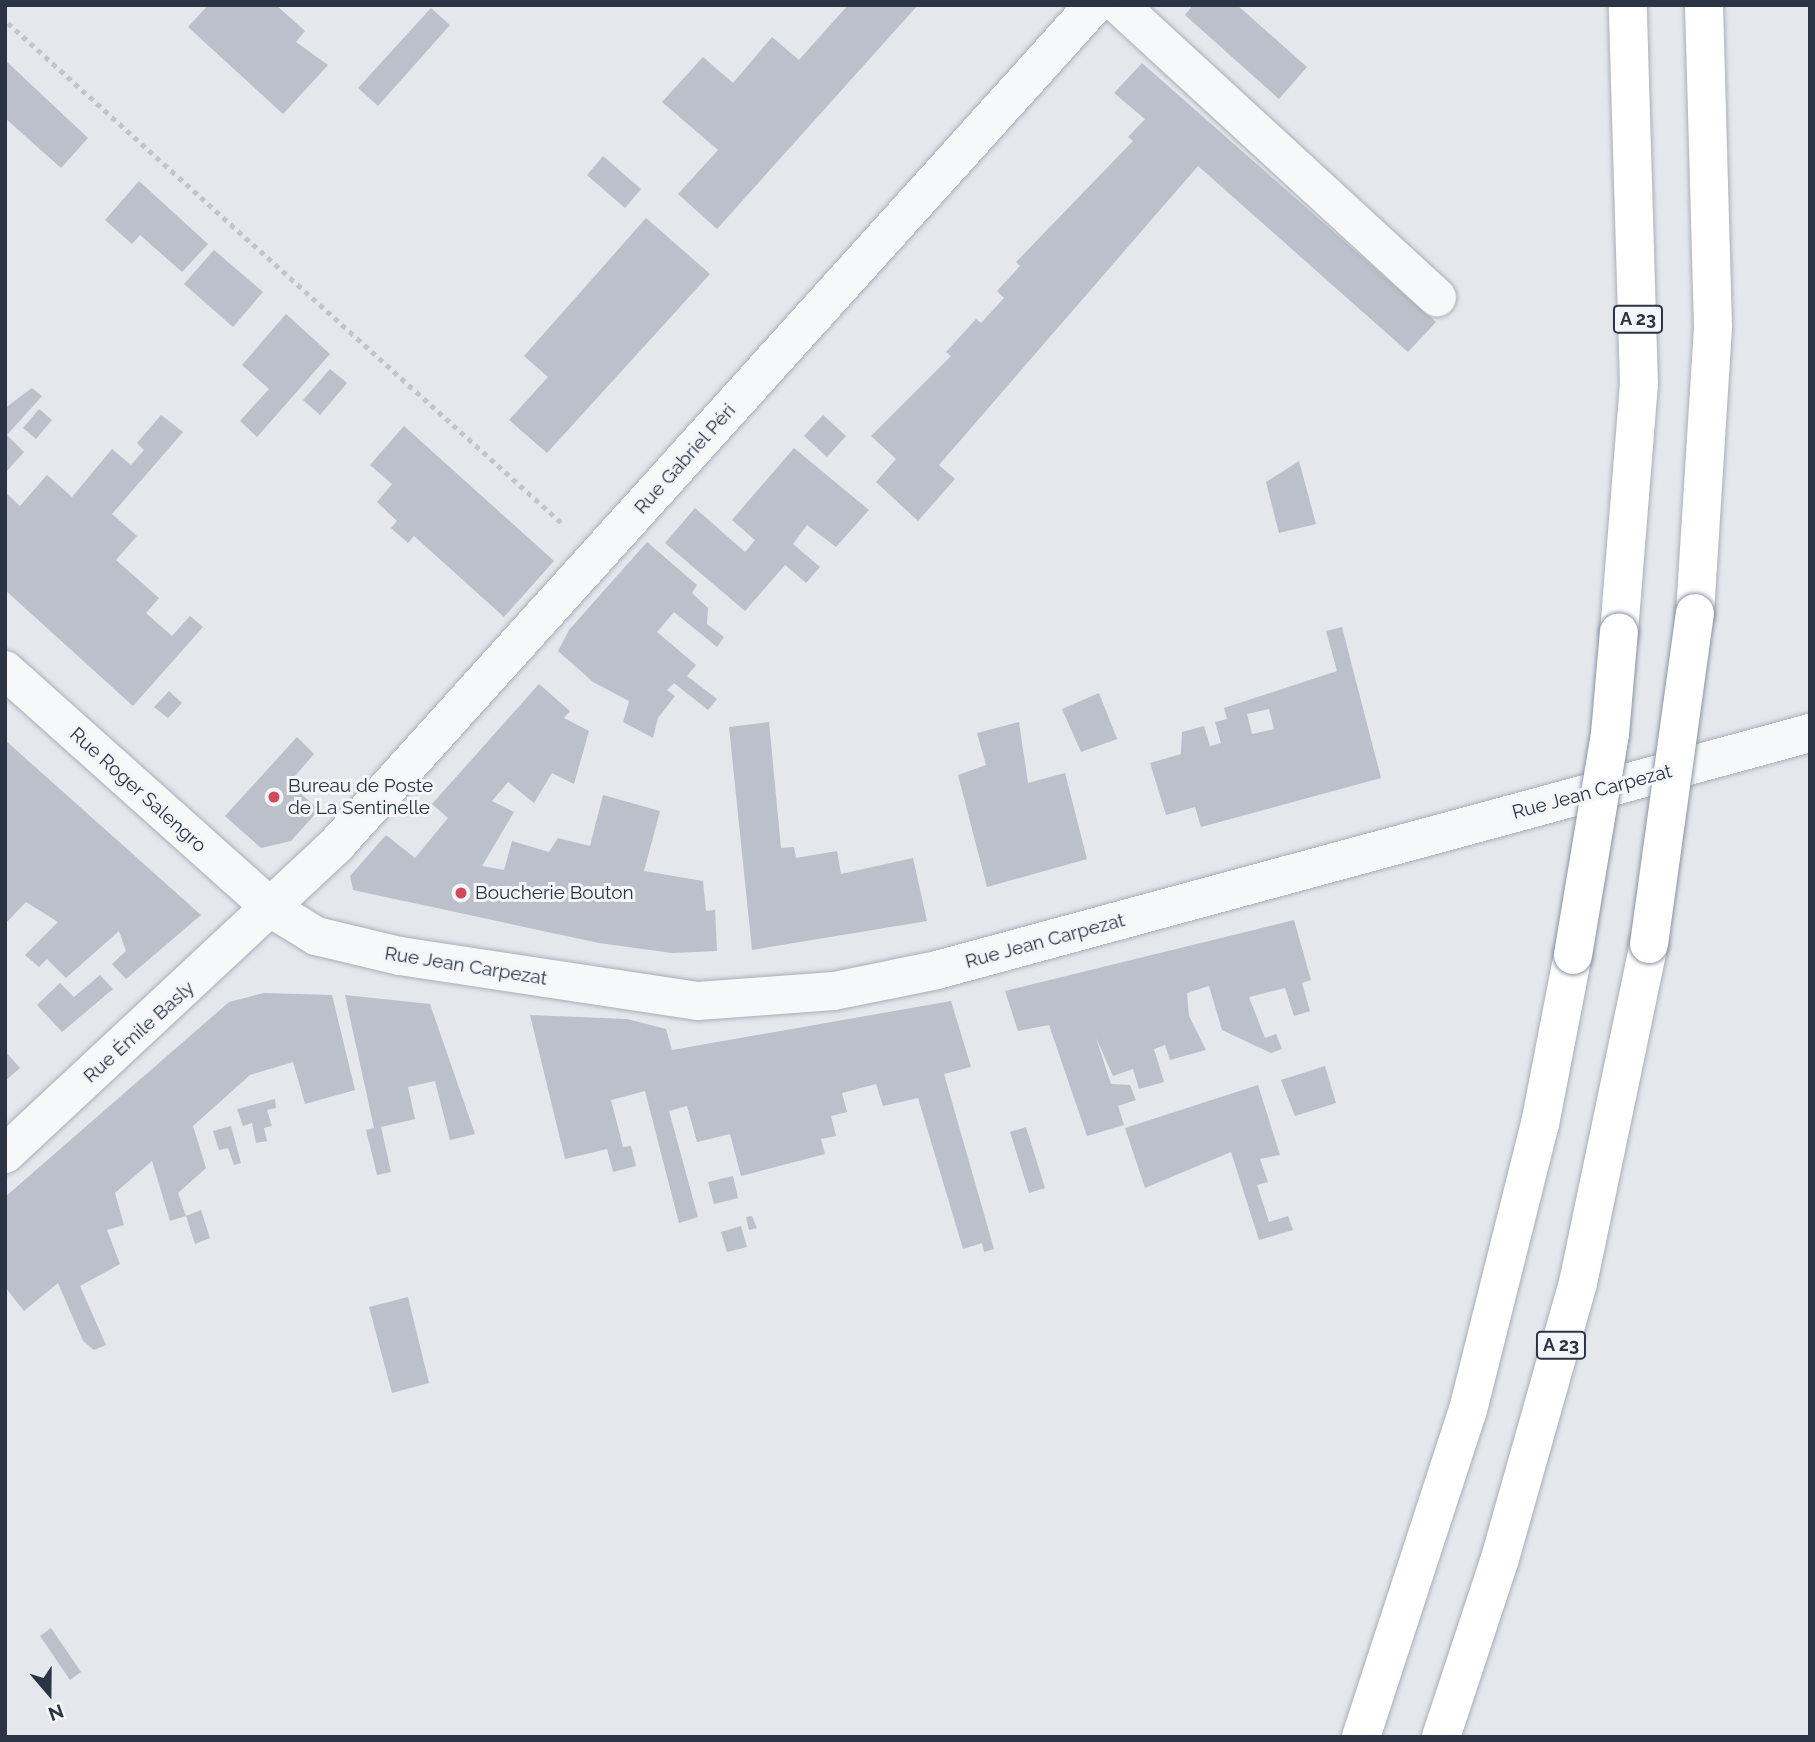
<!DOCTYPE html>
<meta charset="utf-8">
<style>
body{margin:0}
#map{position:relative;width:1815px;height:1742px;overflow:hidden;background:#e4e7ec;font-family:Raleway,sans-serif}
div>[style]{position:absolute}
.building>*{inset:0;background:#bbc0ca}
.path>*{height:4.5px;margin-top:-2.25px;transform-origin:0;background:repeating-linear-gradient(90deg,#c2c5cb 0 5px,transparent 0 10px)}
.roads{filter:drop-shadow(0 0 2px #a9aeb7) drop-shadow(0 0 2px #a9aeb7)}
.minor>*{height:38px;margin:-19px;padding:0 19px;transform-origin:19px;border-radius:19px;background:#f7f8fa}
.highway>*{height:38px;margin:-19px;padding:0 19px;transform-origin:19px;border-radius:19px;background:#fff}
.bridges{filter:drop-shadow(0 0 2px #8b94a3) drop-shadow(0 0 2px #8b94a3)}
.highway-bridge>*{height:38px;margin:-19px;padding:0 19px;transform-origin:19px;border-radius:19px;background:#fff}
.dots>*{width:19px;height:19px;translate:-50% -50%;box-sizing:border-box;border:4px solid #f4f6f9;border-radius:50%}
span{translate:-50% -50%;white-space:nowrap;text-align:center;line-height:1.15;-webkit-text-stroke:6px #f4f6f9;paint-order:stroke}
.shield-label span{padding:2px 5px;background:#f4f6f9;border:2px solid;border-radius:5px;-webkit-text-stroke-width:0}
.shield-label{font-size:18px;color:#2b3445;font-weight:700}
.street-label{font-size:19px;color:#2b3445}
.poi-label{font-size:19px;color:#2b3445}
.left{translate:0 -50%;text-align:left}
.frame{position:absolute;inset:0;border:7px solid #2b3445;pointer-events:none}
.north{position:absolute;left:14px;top:1658px;width:70px;height:70px;-webkit-text-stroke:5px #f4f6f9;paint-order:stroke;rotate:160deg;font-size:19px;font-weight:700;line-height:28px;text-align:center;color:#2b3445}
.north::after{content:'';display:block;margin:auto;width:24px;height:32px;background:#2b3445;clip-path:polygon(50% 0,100% 100%,50% 72%,0 100%)}
</style>
<div id="map">
<div class="building">
<i style="clip-path:polygon(208px 5px,276px 5px,305px 31px,296px 42px,328px 65px,283px 114px,188px 27px)"></i>
<i style="clip-path:polygon(848px 5px,918px 5px,717px 229px,678px 194px,718px 150px,662px 102px,703px 57px,733px 83px,772px 37px,799px 60px)"></i>
<i style="clip-path:polygon(1193px 5px,1237px 5px,1307px 67px,1279px 99px,1185px 15px)"></i>
<i style="clip-path:polygon(431px 8px,450px 25px,378px 106px,358px 88px)"></i>
<i style="clip-path:polygon(5px 60px,88px 138px,61px 168px,5px 118px)"></i>
<i style="clip-path:polygon(1142px 63px,1436px 322px,1408px 352px,1198px 166px,939px 465px,955px 479px,918px 521px,876px 482px,896px 459px,871px 436px,951px 356px,946px 352px,976px 319px,981px 323px,1004px 298px,997px 291px,1020px 266px,1016px 262px,1133px 141px,1128px 137px,1145px 119px,1114px 93px)"></i>
<i style="clip-path:polygon(603px 156px,641px 189px,625px 208px,587px 175px)"></i>
<i style="clip-path:polygon(139px 181px,208px 244px,182px 272px,140px 235px,132px 244px,105px 220px)"></i>
<i style="clip-path:polygon(646px 218px,710px 274px,547px 453px,509px 420px,548px 377px,524px 356px)"></i>
<i style="clip-path:polygon(214px 250px,263px 292px,233px 327px,184px 284px)"></i>
<i style="clip-path:polygon(286px 314px,330px 354px,257px 437px,240px 421px,269px 389px,242px 365px)"></i>
<i style="clip-path:polygon(330px 369px,347px 383px,320px 415px,303px 400px)"></i>
<i style="clip-path:polygon(32px 388px,42px 396px,7px 435px,24px 452px,5px 473px,5px 408px)"></i>
<i style="clip-path:polygon(39px 409px,52px 420px,36px 439px,23px 428px)"></i>
<i style="clip-path:polygon(161px 415px,183px 432px,112px 514px,137px 536px,116px 560px,159px 598px,146px 613px,172px 636px,190px 616px,203px 627px,133px 706px,5px 590px,5px 492px,20px 506px,47px 475px,72px 497px,112px 449px,131px 465px,144px 450px,137px 443px)"></i>
<i style="clip-path:polygon(823px 415px,846px 436px,827px 457px,804px 436px)"></i>
<i style="clip-path:polygon(404px 426px,554px 561px,504px 617px,414px 536px,408px 543px,391px 528px,397px 521px,377px 502px,392px 484px,370px 465px)"></i>
<i style="clip-path:polygon(794px 448px,869px 510px,836px 547px,807px 525px,793px 544px,820px 567px,806px 583px,785px 565px,745px 611px,665px 543px,695px 508px,745px 552px,755px 540px,732px 520px)"></i>
<i style="clip-path:polygon(1299px 461px,1316px 524px,1279px 533px,1266px 482px)"></i>
<i style="clip-path:polygon(647px 542px,697px 585px,692px 593px,708px 608px,707px 624px,724px 637px,717px 647px,674px 612px,657px 632px,696px 665px,687px 676px,717px 699px,708px 710px,674px 683px,667px 690px,675px 696px,658px 718px,653px 738px,623px 722px,629px 701px,593px 682px,558px 651px,569px 630px)"></i>
<i style="clip-path:polygon(evenodd,1342px 627px,1381px 778px,1201px 827px,1195px 807px,1166px 815px,1150px 763px,1181px 754px,1182px 732px,1204px 726px,1210px 746px,1221px 743px,1215px 722px,1227px 719px,1224px 708px,1337px 671px,1326px 631px,1342px 627px,1269px 709px,1274px 729px,1252px 734px,1247px 714px,1269px 709px)"></i>
<i style="clip-path:polygon(539px 684px,570px 711px,564px 718px,589px 731px,574px 784px,552px 773px,534px 803px,508px 782px,492px 801px,514px 812px,482px 866px,504px 870px,512px 841px,549px 852px,558px 838px,590px 846px,603px 795px,660px 811px,644px 871px,703px 881px,706px 911px,715px 910px,717px 951px,672px 953px,599px 943px,353px 890px,350px 876px,386px 835px,415px 858px,448px 818px,432px 804px)"></i>
<i style="clip-path:polygon(169px 691px,182px 703px,168px 718px,154px 707px)"></i>
<i style="clip-path:polygon(1099px 693px,1117px 739px,1081px 752px,1062px 709px)"></i>
<i style="clip-path:polygon(769px 722px,781px 848px,794px 847px,796px 858px,837px 851px,841px 874px,913px 858px,927px 921px,752px 950px,729px 727px)"></i>
<i style="clip-path:polygon(1019px 722px,1028px 783px,1065px 773px,1087px 859px,987px 887px,958px 775px,986px 765px,977px 733px)"></i>
<i style="clip-path:polygon(297px 737px,314px 754px,289px 783px,319px 810px,291px 841px,261px 848px,225px 816px)"></i>
<i style="clip-path:polygon(5px 740px,201px 915px,126px 979px,112px 964px,126px 951px,119px 931px,66px 978px,47px 959px,39px 967px,25px 955px,58px 922px,26px 902px,5px 924px)"></i>
<i style="clip-path:polygon(1294px 920px,1311px 980px,1302px 983px,1310px 1011px,1294px 1016px,1285px 988px,1249px 997px,1265px 1038px,1276px 1034px,1282px 1049px,1271px 1053px,1222px 1030px,1209px 986px,1187px 993px,1189px 1016px,1206px 1050px,1170px 1060px,1165px 1045px,1154px 1049px,1164px 1082px,1139px 1089px,1133px 1069px,1113px 1076px,1096px 1038px,1111px 1084px,1130px 1085px,1136px 1100px,1118px 1106px,1124px 1125px,1087px 1136px,1049px 1025px,1018px 1031px,1005px 991px)"></i>
<i style="clip-path:polygon(100px 975px,113px 989px,62px 1032px,37px 1005px,60px 983px,74px 997px)"></i>
<i style="clip-path:polygon(264px 993px,332px 995px,355px 1090px,305px 1104px,293px 1062px,250px 1075px,193px 1126px,206px 1168px,178px 1193px,186px 1216px,170px 1221px,152px 1161px,115px 1193px,124px 1225px,107px 1230px,120px 1264px,80px 1286px,106px 1345px,94px 1350px,83px 1341px,58px 1283px,24px 1311px,5px 1287px,5px 1197px,229px 1002px)"></i>
<i style="clip-path:polygon(345px 995px,430px 1004px,475px 1134px,450px 1140px,435px 1081px,408px 1087px,415px 1119px,381px 1127px,391px 1172px,377px 1175px,366px 1130px,374px 1128px)"></i>
<i style="clip-path:polygon(951px 1001px,971px 1067px,944px 1074px,994px 1249px,984px 1252px,982px 1243px,963px 1249px,918px 1098px,883px 1106px,876px 1084px,842px 1093px,847px 1112px,831px 1116px,836px 1136px,821px 1139px,825px 1154px,741px 1176px,730px 1134px,697px 1142px,687px 1106px,669px 1111px,698px 1217px,679px 1223px,645px 1091px,611px 1100px,623px 1147px,631px 1146px,636px 1166px,613px 1172px,607px 1149px,565px 1159px,530px 1015px,627px 1019px,666px 1029px,672px 1050px)"></i>
<i style="clip-path:polygon(5px 1051px,20px 1068px,5px 1081px)"></i>
<i style="clip-path:polygon(1325px 1066px,1336px 1103px,1295px 1116px,1281px 1080px)"></i>
<i style="clip-path:polygon(1258px 1085px,1280px 1155px,1260px 1159px,1268px 1182px,1257px 1185px,1269px 1222px,1288px 1216px,1293px 1230px,1259px 1240px,1231px 1152px,1145px 1188px,1125px 1128px)"></i>
<i style="clip-path:polygon(275px 1099px,276px 1108px,267px 1110px,272px 1126px,264px 1128px,267px 1141px,256px 1143px,252px 1123px,243px 1126px,237px 1109px)"></i>
<i style="clip-path:polygon(231px 1126px,241px 1163px,234px 1165px,228px 1148px,219px 1150px,213px 1131px)"></i>
<i style="clip-path:polygon(1026px 1127px,1045px 1188px,1029px 1193px,1010px 1132px)"></i>
<i style="clip-path:polygon(733px 1176px,738px 1198px,714px 1204px,708px 1182px)"></i>
<i style="clip-path:polygon(201px 1210px,210px 1238px,195px 1244px,186px 1216px)"></i>
<i style="clip-path:polygon(752px 1216px,757px 1228px,749px 1230px,746px 1217px)"></i>
<i style="clip-path:polygon(741px 1226px,747px 1247px,727px 1252px,721px 1232px)"></i>
<i style="clip-path:polygon(408px 1297px,429px 1383px,392px 1393px,369px 1307px)"></i>
<i style="clip-path:polygon(51px 1628px,81px 1672px,70px 1680px,40px 1636px)"></i>
</div>
<div class="path">
<i style="left:8px;top:23px;width:749px;rotate:42.08deg"></i>
</div>
<div class="roads">
<div class="minor">
<i style="left:1119px;top:5px;width:432px;rotate:42.6deg"></i>
<i style="left:5px;top:670px;width:358px;rotate:41.8deg"></i>
<i style="left:272px;top:909px;width:52px;rotate:31.5deg"></i>
<i style="left:316px;top:936px;width:86px;rotate:13.4deg"></i>
<i style="left:400px;top:956px;width:301px;rotate:8.6deg"></i>
<i style="left:698px;top:1001px;width:136px;rotate:-4.2deg"></i>
<i style="left:834px;top:991px;width:105px;rotate:-11.5deg"></i>
<i style="left:937px;top:970px;width:905px;rotate:-15.19deg"></i>
<i style="left:5px;top:1154px;width:456px;rotate:-43deg"></i>
<i style="left:338px;top:843px;width:1129px;rotate:-47.94deg"></i>
</div>
<div class="highway">
<i style="left:1695px;top:613px;width:287px;rotate:-86.4deg"></i>
<i style="left:1713px;top:327px;width:322px;rotate:-91.6deg"></i>
<i style="left:1619px;top:632px;width:248px;rotate:-85.4deg"></i>
<i style="left:1639px;top:385px;width:380px;rotate:-91.7deg"></i>
<i style="left:1361px;top:1737px;width:344px;rotate:-71.9deg"></i>
<i style="left:1468px;top:1410px;width:295px;rotate:-75.9deg"></i>
<i style="left:1540px;top:1124px;width:172px;rotate:-79deg"></i>
<i style="left:1441px;top:1737px;width:184px;rotate:-71.7deg"></i>
<i style="left:1499px;top:1562px;width:290px;rotate:-74.2deg"></i>
<i style="left:1578px;top:1283px;width:346px;rotate:-78.2deg"></i>
</div>
</div>
<div class="bridges">
<div class="highway-bridge">
<i style="left:1649px;top:944px;width:334px;rotate:-82.1deg"></i>
<i style="left:1573px;top:955px;width:224px;rotate:-80.5deg"></i>
<i style="left:1610px;top:734px;width:102px;rotate:-85deg"></i>
</div>
</div>
<div class="dots">
<i style="left:274px;top:797px;background:#d1495b"></i>
<i style="left:461px;top:893px;background:#d1495b"></i>
</div>
<div class="shield-label">
<span style="left:1638px;top:319px">A 23</span>
<span style="left:1561px;top:1345px">A 23</span>
</div>
<div class="street-label">
<span style="left:685px;top:459px;rotate:-48deg">Rue Gabriel Péri</span>
<span style="left:138px;top:790px;rotate:42deg">Rue Roger Salengro</span>
<span style="left:1592px;top:792px;rotate:-15deg">Rue Jean Carpezat</span>
<span style="left:1045px;top:941px;rotate:-15deg">Rue Jean Carpezat</span>
<span style="left:466px;top:966px;rotate:9deg">Rue Jean Carpezat</span>
<span style="left:139px;top:1032px;rotate:-42deg">Rue Émile Basly</span>
</div>
<div class="poi-label">
<span class="left" style="left:288px;top:797px">Bureau de Poste<br>de La Sentinelle</span>
<span class="left" style="left:475px;top:893px">Boucherie Bouton</span>
</div>
<div class="frame"></div>
<div class="north">N</div>
</div>
